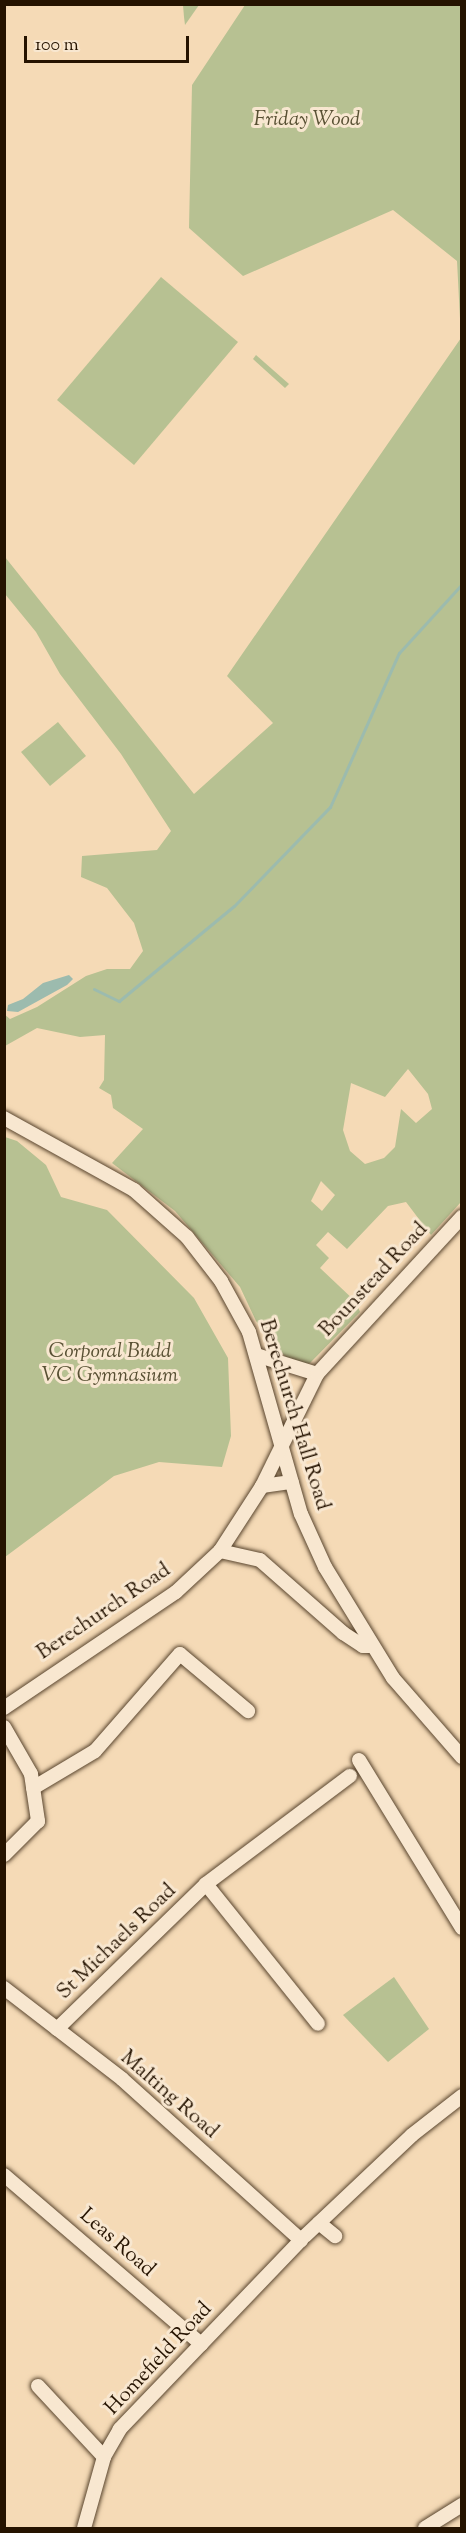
<!DOCTYPE html>
<style>
body{margin:0}
#map{position:relative;width:466px;height:2533px;overflow:hidden;background:#f5dab6;font-family:"Sorts Mill Goudy",serif}
div>[style]{position:absolute}
.green>*{inset:0;background:#b7c192}
.water>*{inset:0;background:#9cbbae}
.stream>*{height:3px;margin:-1.5px;padding:0 1.5px;transform-origin:1.5px;border-radius:1.5px;background:#9cbbae}
.roads{filter:drop-shadow(0 0 2px #59452e) drop-shadow(0 0 2px #59452e)}
.minor>*{height:14px;margin:-7px;padding:0 7px;transform-origin:7px;border-radius:7px;background:#f8e7d0}
span{translate:-50% -50%;white-space:nowrap;text-align:center;line-height:1.15;-webkit-text-stroke:6px #f8e7d0;paint-order:stroke}
.park-label{font-size:21px;color:#585033;font-style:italic}
.street-label{font-size:21px;color:#251300}
.frame{position:absolute;inset:0;border:6px solid #251300;pointer-events:none}
.scale{position:absolute;left:24px;top:36px;width:165px;height:27px;box-sizing:border-box;border:3px solid #251300;border-top:0;padding-left:8px;font-size:18px;line-height:21px;white-space:nowrap;color:#251300;-webkit-text-stroke:4px #f8e7d0;paint-order:stroke}
</style>
<div id="map">
<div class="green">
<i style="clip-path:polygon(183px 5px,199px 5px,185px 25px,184px 17px)"></i>
<i style="clip-path:polygon(evenodd,245px 5px,461px 5px,461px 1202px,431px 1235px,406px 1202px,388px 1206px,347px 1249px,328px 1232px,316px 1245px,329px 1258px,320px 1268px,356px 1302px,360px 1312px,310px 1363px,300px 1366px,292px 1364px,275px 1345px,256px 1321px,240px 1287px,175px 1211px,112px 1163px,143px 1129px,113px 1108px,111px 1095px,99px 1088px,104px 1080px,105px 1035px,80px 1037px,37px 1028px,5px 1046px,4px 1014px,10px 1019px,37px 1007px,86px 976px,107px 969px,130px 969px,143px 951px,134px 923px,107px 888px,81px 877px,82px 856px,157px 850px,171px 831px,121px 754px,60px 674px,36px 632px,5px 594px,5px 557px,194px 794px,273px 723px,227px 676px,461px 338px,457px 261px,393px 210px,243px 276px,189px 228px,192px 85px,245px 5px,408px 1069px,428px 1094px,432px 1109px,416px 1123px,401px 1109px,395px 1147px,384px 1158px,365px 1164px,350px 1151px,343px 1130px,351px 1083px,385px 1097px,408px 1069px,245px 5px,321px 1181px,335px 1195px,322px 1211px,311px 1201px,321px 1181px)"></i>
<i style="clip-path:polygon(161px 277px,238px 342px,134px 465px,57px 400px)"></i>
<i style="clip-path:polygon(256px 355px,289px 384px,285px 388px,253px 359px)"></i>
<i style="clip-path:polygon(58px 722px,86px 756px,50px 786px,21px 752px)"></i>
<i style="clip-path:polygon(5px 1137px,17px 1141px,46px 1165px,61px 1197px,107px 1210px,194px 1298px,228px 1358px,231px 1436px,222px 1467px,159px 1462px,114px 1476px,5px 1557px)"></i>
<i style="clip-path:polygon(394px 1977px,429px 2029px,388px 2062px,343px 2015px)"></i>
</div>
<div class="water">
<i style="clip-path:polygon(69px 975px,73px 979px,67px 985px,18px 1012px,7px 1011px,8px 1005px,23px 999px,43px 983px)"></i>
</div>
<div class="stream">
<i style="left:94px;top:989px;width:28px;rotate:26deg"></i>
<i style="left:119px;top:1001px;width:149px;rotate:-39.6deg"></i>
<i style="left:234px;top:906px;width:138px;rotate:-45.9deg"></i>
<i style="left:330px;top:807px;width:169px;rotate:-65.9deg"></i>
<i style="left:399px;top:653px;width:93px;rotate:-47.6deg"></i>
</div>
<div class="roads">
<div class="minor">
<i style="left:4px;top:1118px;width:149px;rotate:29deg"></i>
<i style="left:134px;top:1190px;width:71px;rotate:41.6deg"></i>
<i style="left:187px;top:1237px;width:56px;rotate:52.3deg"></i>
<i style="left:221px;top:1281px;width:58px;rotate:61.2deg"></i>
<i style="left:249px;top:1332px;width:189px;rotate:74.1deg"></i>
<i style="left:301px;top:1514px;width:58px;rotate:65.6deg"></i>
<i style="left:325px;top:1567px;width:130px;rotate:58.5deg"></i>
<i style="left:393px;top:1678px;width:105px;rotate:48.9deg"></i>
<i style="left:256px;top:1355px;width:64px;rotate:17.3deg"></i>
<i style="left:262px;top:1486px;width:30px;rotate:-8deg"></i>
<i style="left:220px;top:1551px;width:41px;rotate:12.7deg"></i>
<i style="left:260px;top:1560px;width:111px;rotate:41.3deg"></i>
<i style="left:343px;top:1633px;width:24px;rotate:33deg"></i>
<i style="left:363px;top:1646px;width:7px"></i>
<i style="left:4px;top:1708px;width:207px;rotate:-34deg"></i>
<i style="left:176px;top:1592px;width:60px;rotate:-43deg"></i>
<i style="left:220px;top:1551px;width:77px;rotate:-57.1deg"></i>
<i style="left:262px;top:1486px;width:125px;rotate:-63.8deg"></i>
<i style="left:317px;top:1374px;width:214px;rotate:-47.3deg"></i>
<i style="left:4px;top:1727px;width:54px;rotate:60.1deg"></i>
<i style="left:31px;top:1774px;width:48px;rotate:81.5deg"></i>
<i style="left:38px;top:1821px;width:48px;rotate:135deg"></i>
<i style="left:359px;top:1760px;width:197px;rotate:58.5deg"></i>
<i style="left:33px;top:1788px;width:72px;rotate:-30.8deg"></i>
<i style="left:95px;top:1751px;width:129px;rotate:-48.8deg"></i>
<i style="left:180px;top:1654px;width:89px;rotate:40deg"></i>
<i style="left:206px;top:1884px;width:179px;rotate:51.3deg"></i>
<i style="left:4px;top:1988px;width:149px;rotate:37.6deg"></i>
<i style="left:122px;top:2079px;width:241px;rotate:42deg"></i>
<i style="left:301px;top:2240px;width:262px;rotate:133.8deg"></i>
<i style="left:120px;top:2429px;width:32px;rotate:120deg"></i>
<i style="left:104px;top:2457px;width:74px;rotate:105.7deg"></i>
<i style="left:57px;top:2029px;width:208px;rotate:-44.2deg"></i>
<i style="left:206px;top:1884px;width:180px;rotate:-36.9deg"></i>
<i style="left:4px;top:2175px;width:260px;rotate:40.6deg"></i>
<i style="left:319px;top:2223px;width:21px;rotate:39deg"></i>
<i style="left:305px;top:2236px;width:147px;rotate:-43.3deg"></i>
<i style="left:412px;top:2135px;width:63px;rotate:-38deg"></i>
<i style="left:38px;top:2386px;width:97px;rotate:47.1deg"></i>
<i style="left:425px;top:2528px;width:44px;rotate:-31.9deg"></i>
</div>
</div>
<div class="park-label">
<span style="left:307px;top:120px">Friday Wood</span>
<span style="left:110px;top:1364px">Corporal Budd<br>VC Gymnasium</span>
</div>
<div class="street-label">
<span style="left:374px;top:1280px;rotate:-47deg">Bounstead Road</span>
<span style="left:294px;top:1415px;rotate:73deg">Berechurch Hall Road</span>
<span style="left:104px;top:1612px;rotate:-34deg">Berechurch Road</span>
<span style="left:117px;top:1942px;rotate:-44deg">St Michaels Road</span>
<span style="left:169px;top:2095px;rotate:41deg">Malting Road</span>
<span style="left:117px;top:2243px;rotate:41deg">Leas Road</span>
<span style="left:159px;top:2359px;rotate:-47deg">Homefield Road</span>
</div>
<div class="frame"></div>
<div class="scale">100 m</div>
</div>
